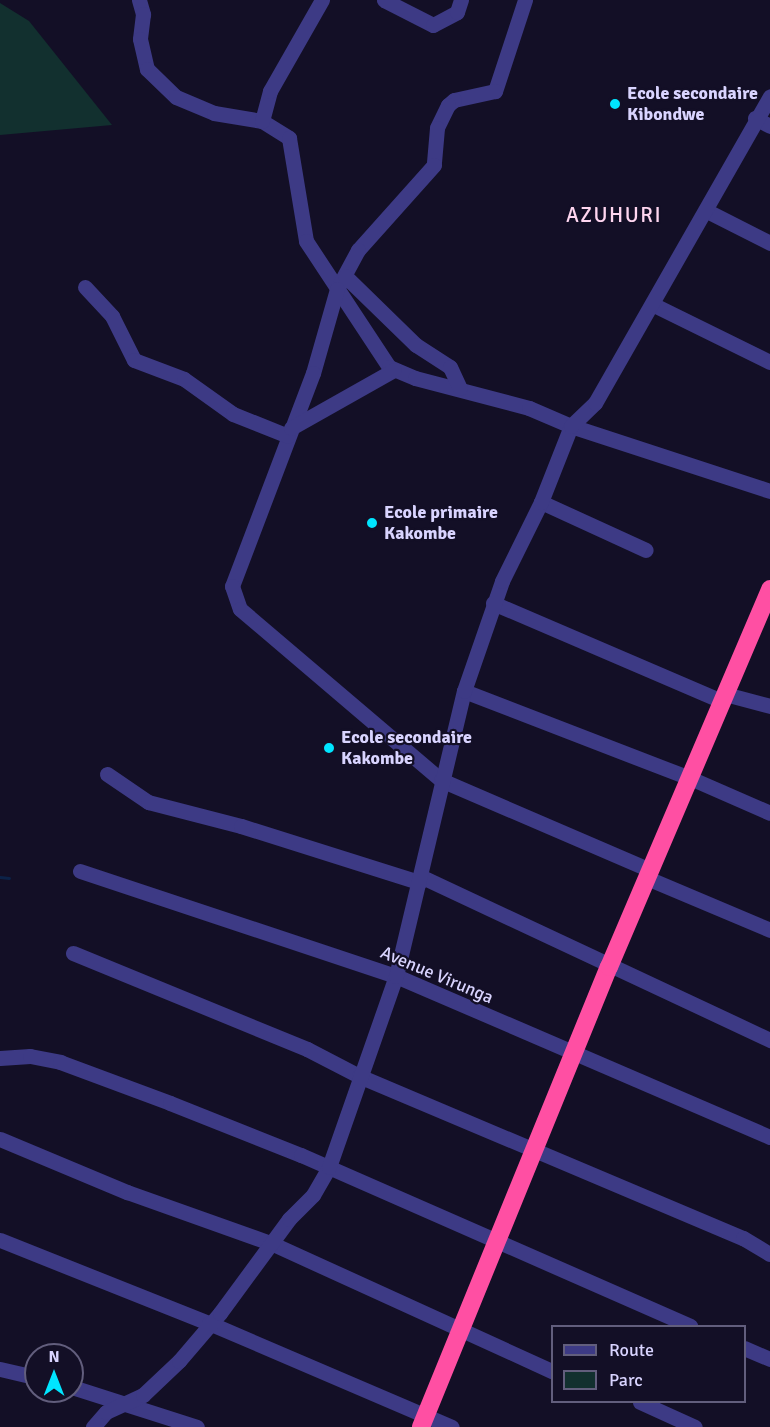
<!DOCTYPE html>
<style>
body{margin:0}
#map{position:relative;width:770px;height:1427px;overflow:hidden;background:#130f26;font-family:Signika,sans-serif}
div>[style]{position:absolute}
.green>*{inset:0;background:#12302f}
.stream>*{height:3px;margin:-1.5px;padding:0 1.5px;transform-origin:1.5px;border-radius:1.5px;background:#0c2248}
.minor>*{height:15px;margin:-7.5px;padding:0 7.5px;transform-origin:7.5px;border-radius:7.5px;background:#3d3a85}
.highway>*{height:18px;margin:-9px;padding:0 9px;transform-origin:9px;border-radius:9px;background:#ff4fa3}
.dots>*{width:16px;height:16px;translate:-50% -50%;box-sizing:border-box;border:3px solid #130f26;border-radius:50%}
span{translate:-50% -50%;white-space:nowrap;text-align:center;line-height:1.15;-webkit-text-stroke:4.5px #130f26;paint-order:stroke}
.poi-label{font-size:18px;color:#d9d4ff;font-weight:700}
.left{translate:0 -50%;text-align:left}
.street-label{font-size:18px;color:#d9d4ff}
.quarter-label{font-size:21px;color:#ffd6f0;letter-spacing:1.5px}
.legend{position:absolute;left:551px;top:1325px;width:195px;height:78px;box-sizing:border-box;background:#130f26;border:2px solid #625e7d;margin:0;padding:8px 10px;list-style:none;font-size:18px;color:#d9d4ff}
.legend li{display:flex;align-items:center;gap:12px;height:30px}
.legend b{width:30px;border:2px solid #625e7d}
.north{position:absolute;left:24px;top:1343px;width:60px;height:60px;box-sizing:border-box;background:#130f26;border:2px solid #625e7d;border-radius:50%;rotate:0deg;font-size:16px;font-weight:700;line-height:24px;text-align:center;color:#d9d4ff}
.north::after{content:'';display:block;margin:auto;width:21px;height:27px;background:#00e5ff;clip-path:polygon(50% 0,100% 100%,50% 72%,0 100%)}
</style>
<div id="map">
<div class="green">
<i style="clip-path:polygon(0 3px,29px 21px,112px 125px,0 135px)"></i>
</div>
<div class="stream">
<i style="left:0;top:877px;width:9px;rotate:6deg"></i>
</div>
<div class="minor">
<i style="left:139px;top:0;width:15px;rotate:74deg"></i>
<i style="left:143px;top:14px;width:25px;rotate:97deg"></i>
<i style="left:140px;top:39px;width:31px;rotate:77deg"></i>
<i style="left:147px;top:69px;width:40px;rotate:44deg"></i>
<i style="left:176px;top:97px;width:41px;rotate:22.8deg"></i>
<i style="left:214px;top:113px;width:49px;rotate:9.5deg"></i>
<i style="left:262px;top:121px;width:32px;rotate:32deg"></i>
<i style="left:289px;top:138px;width:104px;rotate:80.6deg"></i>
<i style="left:306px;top:241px;width:151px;rotate:56.6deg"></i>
<i style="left:389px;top:367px;width:28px;rotate:23deg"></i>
<i style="left:415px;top:378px;width:118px;rotate:14.7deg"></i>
<i style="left:529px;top:408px;width:46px;rotate:23.2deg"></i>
<i style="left:571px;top:426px;width:209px;rotate:18.1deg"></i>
<i style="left:384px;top:0;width:55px;rotate:27deg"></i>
<i style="left:433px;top:25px;width:27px;rotate:-28deg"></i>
<i style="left:457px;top:12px;width:13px;rotate:-72deg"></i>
<i style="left:525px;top:0;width:96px;rotate:108.2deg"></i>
<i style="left:495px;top:91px;width:42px;rotate:167.6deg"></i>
<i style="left:454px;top:100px;width:8px;rotate:140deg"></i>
<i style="left:448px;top:105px;width:25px;rotate:116deg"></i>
<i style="left:437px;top:128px;width:37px;rotate:95deg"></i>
<i style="left:434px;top:165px;width:114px;rotate:131.8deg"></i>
<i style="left:358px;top:250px;width:44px;rotate:118.3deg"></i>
<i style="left:337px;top:289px;width:87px;rotate:105.9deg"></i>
<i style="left:313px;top:373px;width:228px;rotate:110.8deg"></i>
<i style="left:232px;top:586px;width:24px;rotate:71deg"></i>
<i style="left:240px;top:609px;width:264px;rotate:40.4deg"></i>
<i style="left:441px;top:780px;width:228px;rotate:23.3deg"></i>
<i style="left:755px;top:118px;width:17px;rotate:28deg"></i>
<i style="left:262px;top:121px;width:31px;rotate:-75deg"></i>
<i style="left:270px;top:91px;width:105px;rotate:-60.3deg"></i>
<i style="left:707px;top:211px;width:71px;rotate:26.9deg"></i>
<i style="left:345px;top:276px;width:99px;rotate:44.2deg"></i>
<i style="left:416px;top:345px;width:40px;rotate:32.9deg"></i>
<i style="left:450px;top:367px;width:23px;rotate:65deg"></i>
<i style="left:85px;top:287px;width:40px;rotate:47deg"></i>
<i style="left:112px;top:316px;width:49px;rotate:63.4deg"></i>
<i style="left:134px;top:360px;width:53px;rotate:20.8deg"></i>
<i style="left:184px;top:379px;width:60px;rotate:35.5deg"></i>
<i style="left:233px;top:414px;width:59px;rotate:21.8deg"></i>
<i style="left:654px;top:305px;width:129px;rotate:26.2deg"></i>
<i style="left:291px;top:428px;width:118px;rotate:-29.4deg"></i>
<i style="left:541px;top:502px;width:115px;rotate:24.6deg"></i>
<i style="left:493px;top:603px;width:249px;rotate:23.2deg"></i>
<i style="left:464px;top:691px;width:242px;rotate:21.1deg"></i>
<i style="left:690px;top:778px;width:87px;rotate:23.6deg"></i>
<i style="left:725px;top:694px;width:47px;rotate:14.9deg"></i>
<i style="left:107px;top:774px;width:50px;rotate:34.3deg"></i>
<i style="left:148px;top:802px;width:96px;rotate:14.5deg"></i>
<i style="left:241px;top:826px;width:187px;rotate:17.5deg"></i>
<i style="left:80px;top:871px;width:333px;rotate:18.4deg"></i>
<i style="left:396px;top:976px;width:407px;rotate:23.3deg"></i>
<i style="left:420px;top:876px;width:387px;rotate:25.1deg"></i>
<i style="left:647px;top:878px;width:134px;rotate:22.9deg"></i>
<i style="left:73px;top:953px;width:253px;rotate:22.3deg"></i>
<i style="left:307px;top:1049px;width:59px;rotate:27.4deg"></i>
<i style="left:359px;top:1076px;width:417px;rotate:22.9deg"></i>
<i style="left:743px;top:1238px;width:31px;rotate:31deg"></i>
<i style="left:0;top:1058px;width:30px;rotate:-4deg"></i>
<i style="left:30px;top:1056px;width:31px;rotate:11deg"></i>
<i style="left:60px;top:1062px;width:117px;rotate:20.4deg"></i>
<i style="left:170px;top:1103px;width:141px;rotate:21.7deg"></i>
<i style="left:301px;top:1155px;width:425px;rotate:23.7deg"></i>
<i style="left:0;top:1139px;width:138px;rotate:22.7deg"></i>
<i style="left:127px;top:1192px;width:155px;rotate:19.6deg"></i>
<i style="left:273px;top:1244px;width:307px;rotate:24.5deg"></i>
<i style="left:0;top:1240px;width:225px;rotate:21.7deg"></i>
<i style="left:209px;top:1323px;width:264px;rotate:23.2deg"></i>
<i style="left:744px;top:1348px;width:28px;rotate:23deg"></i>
<i style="left:0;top:1369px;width:37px;rotate:13deg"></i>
<i style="left:72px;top:1387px;width:131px;rotate:17.7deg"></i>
<i style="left:640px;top:1402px;width:60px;rotate:24.4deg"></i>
<i style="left:93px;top:1427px;width:20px;rotate:-49deg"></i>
<i style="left:106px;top:1412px;width:41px;rotate:-24.7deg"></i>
<i style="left:143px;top:1395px;width:50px;rotate:-43.4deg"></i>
<i style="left:179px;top:1361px;width:63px;rotate:-49.5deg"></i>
<i style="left:220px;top:1313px;width:117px;rotate:-53.7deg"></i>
<i style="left:289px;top:1219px;width:34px;rotate:-45deg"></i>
<i style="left:313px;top:1195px;width:32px;rotate:-60deg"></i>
<i style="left:329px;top:1167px;width:202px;rotate:-70.7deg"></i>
<i style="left:396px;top:976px;width:293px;rotate:-76.6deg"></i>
<i style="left:464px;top:691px;width:116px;rotate:-70.9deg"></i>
<i style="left:502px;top:581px;width:88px;rotate:-63.7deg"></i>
<i style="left:541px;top:502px;width:82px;rotate:-68.5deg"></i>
<i style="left:571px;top:426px;width:33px;rotate:-44deg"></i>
<i style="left:595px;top:403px;width:353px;rotate:-60.3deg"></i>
</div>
<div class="highway">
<i style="left:421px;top:1427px;width:497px;rotate:-67.8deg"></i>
<i style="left:609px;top:967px;width:411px;rotate:-66.9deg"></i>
</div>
<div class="dots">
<i style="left:615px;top:104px;background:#00e5ff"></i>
<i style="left:372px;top:523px;background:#00e5ff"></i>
<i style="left:329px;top:748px;background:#00e5ff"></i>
</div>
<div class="poi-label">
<span class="left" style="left:627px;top:104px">Ecole secondaire<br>Kibondwe</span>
<span class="left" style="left:384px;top:523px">Ecole primaire<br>Kakombe</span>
<span class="left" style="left:341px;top:748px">Ecole secondaire<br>Kakombe</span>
</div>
<div class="street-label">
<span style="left:437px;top:975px;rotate:23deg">Avenue Virunga</span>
</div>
<div class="quarter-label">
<span style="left:614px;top:215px">AZUHURI</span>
</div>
<ul class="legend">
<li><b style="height:8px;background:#3d3a85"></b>Route</li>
<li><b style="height:16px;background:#12302f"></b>Parc</li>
</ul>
<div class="north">N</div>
</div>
